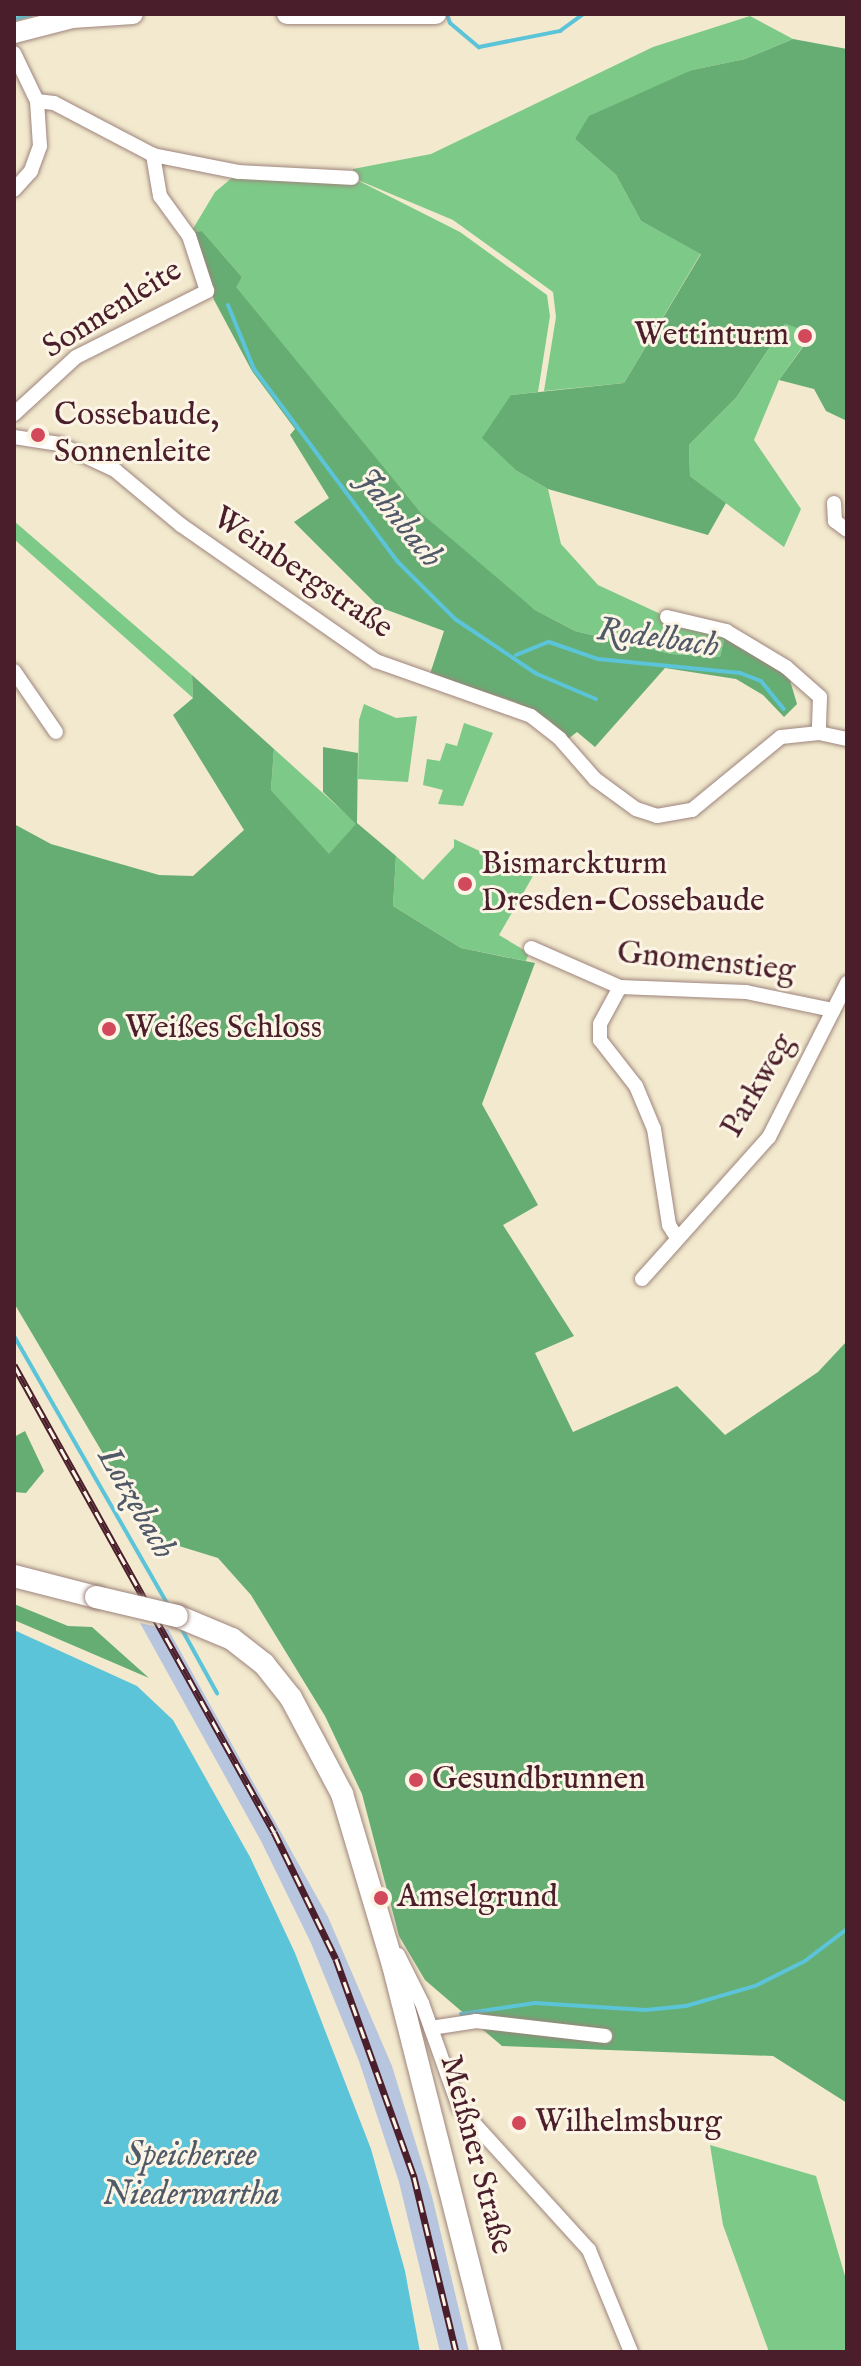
<!DOCTYPE html>
<meta charset="utf-8">
<style>
body{margin:0}
#map{position:relative;width:861px;height:2366px;overflow:hidden;background:#f2e9ce;font-family:"IM FELL English",serif}
div>[style]{position:absolute}
.industrial>*{inset:0;background:#b8c5de}
.green>*{inset:0;background:#7dc988}
.forest>*{inset:0;background:#66ad74}
.water>*{inset:0;background:#5cc4d8}
.stream>*{height:4px;margin:-2px;padding:0 2px;transform-origin:2px;border-radius:2px;background:#5cc4d8}
.roads{filter:drop-shadow(0 0 2px #9e847c) drop-shadow(0 0 2px #9e847c)}
.street>*{height:14px;margin:-7px;padding:0 7px;transform-origin:7px;border-radius:7px;background:#fff}
.secondary>*{height:20px;margin:-10px;padding:0 10px;transform-origin:10px;border-radius:10px;background:#fff}
.primary>*{height:22px;margin:-11px;padding:0 11px;transform-origin:11px;border-radius:11px;background:#fff}
.rail>*{height:7px;margin-top:-3.5px;transform-origin:0;background:repeating-linear-gradient(90deg,#fcf5e5 0 12px,#4a1f2b 0 24px);box-sizing:border-box;border-block:2px solid #4a1f2b}
.bridges{filter:drop-shadow(0 0 2px #9e847c) drop-shadow(0 0 2px #9e847c)}
.primary-bridge>*{height:22px;margin:-11px;padding:0 11px;transform-origin:11px;border-radius:11px;background:#fff}
.dots>*{width:22px;height:22px;translate:-50% -50%;box-sizing:border-box;border:4px solid #fcf5e5;border-radius:50%}
span{translate:-50% -50%;white-space:nowrap;text-align:center;line-height:1.15;-webkit-text-stroke:6px #fcf5e5;paint-order:stroke}
.street-label{font-size:32px;color:#4a1f2b}
.poi-label{font-size:32px;color:#4a1f2b}
.right{translate:-100% -50%;text-align:right}
.left{translate:0 -50%;text-align:left}
.water-label{font-size:34px;color:#505968;font-style:italic}
.frame{position:absolute;inset:0;border:16px solid #4a1f2b;pointer-events:none}
</style>
<div id="map">
<div class="industrial">
<i style="clip-path:polygon(140px 1623px,168px 1629px,328px 1917px,392px 2066px,432px 2196px,469px 2352px,440px 2352px,399px 2182px,359px 2061px,311px 1943px,261px 1841px)"></i>
</div>
<div class="green">
<i style="clip-path:polygon(750px 16px,793px 39px,745px 59px,692px 70px,575px 139px,616px 175px,641px 221px,701px 253px,624px 383px,544px 391px,556px 317px,553px 292px,453px 220px,353px 178px,460px 232px,547px 295px,550px 316px,538px 392px,511px 395px,517px 471px,548px 489px,561px 544px,598px 585px,667px 617px,726px 631px,720px 657px,671px 654px,575px 631px,535px 610px,467px 556px,422px 514px,278px 341px,235px 287px,242px 277px,202px 231px,191px 232px,215px 192px,239px 172px,352px 177px,353px 169px,431px 154px,653px 47px)"></i>
<i style="clip-path:polygon(785px 324px,813px 332px,779px 380px,754px 440px,801px 509px,784px 547px,690px 476px,689px 445px,736px 398px)"></i>
<i style="clip-path:polygon(14px 521px,192px 675px,193px 698px,14px 539px)"></i>
<i style="clip-path:polygon(364px 704px,396px 718px,417px 716px,408px 782px,358px 779px,359px 720px)"></i>
<i style="clip-path:polygon(464px 723px,493px 733px,463px 806px,438px 804px,443px 790px,423px 785px,427px 759px,440px 761px,446px 743px,457px 746px)"></i>
<i style="clip-path:polygon(274px 749px,357px 824px,329px 855px,271px 790px)"></i>
<i style="clip-path:polygon(454px 839px,533px 876px,499px 935px,529px 953px,526px 961px,461px 948px,393px 906px,396px 856px,423px 880px,454px 847px)"></i>
<i style="clip-path:polygon(710px 2145px,816px 2176px,847px 2283px,847px 2352px,769px 2352px,723px 2225px)"></i>
</div>
<div class="forest">
<i style="clip-path:polygon(793px 39px,847px 49px,847px 421px,826px 411px,814px 389px,779px 380px,813px 333px,785px 324px,736px 398px,689px 445px,690px 476px,726px 503px,708px 535px,548px 489px,517px 471px,482px 438px,511px 395px,624px 383px,701px 254px,641px 221px,616px 175px,575px 139px,589px 116px,692px 70px,745px 59px)"></i>
<i style="clip-path:polygon(202px 231px,242px 277px,236px 287px,422px 514px,535px 610px,575px 631px,671px 654px,720px 657px,726px 631px,786px 667px,797px 704px,784px 717px,763px 695px,736px 679px,665px 668px,595px 747px,577px 732px,568px 739px,549px 720px,515px 702px,430px 674px,444px 631px,379px 607px,294px 522px,329px 498px,290px 435px,295px 429px,252px 371px,214px 300px,191px 232px)"></i>
<i style="clip-path:polygon(192px 675px,274px 749px,271px 790px,329px 854px,356px 824px,323px 792px,323px 747px,358px 753px,357px 823px,396px 856px,393px 906px,461px 948px,535px 963px,482px 1104px,538px 1205px,503px 1225px,574px 1336px,535px 1353px,573px 1432px,677px 1386px,725px 1435px,818px 1372px,847px 1341px,847px 2103px,773px 2056px,502px 2046px,425px 1980px,399px 1936px,362px 1794px,325px 1716px,251px 1595px,218px 1558px,153px 1538px,14px 1303px,14px 824px,51px 844px,159px 875px,193px 876px,244px 830px,173px 715px,193px 698px)"></i>
<i style="clip-path:polygon(25px 1431px,44px 1471px,26px 1493px,14px 1492px,14px 1437px)"></i>
<i style="clip-path:polygon(14px 1604px,68px 1626px,92px 1627px,149px 1678px,14px 1620px)"></i>
</div>
<div class="water">
<i style="clip-path:polygon(14px 1630px,137px 1686px,173px 1720px,250px 1857px,295px 1953px,371px 2149px,405px 2271px,420px 2352px,14px 2352px)"></i>
</div>
<div class="stream">
<i style="left:447px;top:14px;width:9px;rotate:72deg"></i>
<i style="left:450px;top:23px;width:38px;rotate:40deg"></i>
<i style="left:479px;top:47px;width:83px;rotate:-11.2deg"></i>
<i style="left:560px;top:31px;width:29px;rotate:-36deg"></i>
<i style="left:14px;top:19px;width:21px;rotate:-14deg"></i>
<i style="left:228px;top:305px;width:69px;rotate:67.9deg"></i>
<i style="left:254px;top:369px;width:241px;rotate:53.3deg"></i>
<i style="left:398px;top:562px;width:81px;rotate:45deg"></i>
<i style="left:455px;top:619px;width:99px;rotate:33.9deg"></i>
<i style="left:537px;top:674px;width:64px;rotate:23deg"></i>
<i style="left:516px;top:655px;width:35px;rotate:-22deg"></i>
<i style="left:549px;top:642px;width:52px;rotate:19.1deg"></i>
<i style="left:598px;top:659px;width:143px;rotate:5.6deg"></i>
<i style="left:740px;top:673px;width:22px;rotate:21deg"></i>
<i style="left:761px;top:681px;width:36px;rotate:51deg"></i>
<i style="left:14px;top:1336px;width:310px;rotate:60.2deg"></i>
<i style="left:180px;top:1626px;width:77px;rotate:61.1deg"></i>
<i style="left:461px;top:2014px;width:75px;rotate:-8.5deg"></i>
<i style="left:535px;top:2003px;width:111px;rotate:3.6deg"></i>
<i style="left:646px;top:2010px;width:40px;rotate:-5.7deg"></i>
<i style="left:686px;top:2006px;width:72px;rotate:-16.2deg"></i>
<i style="left:755px;top:1986px;width:56px;rotate:-26.6deg"></i>
<i style="left:805px;top:1961px;width:53px;rotate:-37.3deg"></i>
</div>
<div class="roads">
<div class="street">
<i style="left:14px;top:53px;width:53px;rotate:64.4deg"></i>
<i style="left:37px;top:101px;width:45px;rotate:86.2deg"></i>
<i style="left:40px;top:146px;width:27px;rotate:110deg"></i>
<i style="left:31px;top:171px;width:25px;rotate:132deg"></i>
<i style="left:37px;top:101px;width:17px;rotate:7deg"></i>
<i style="left:54px;top:103px;width:112px;rotate:27.7deg"></i>
<i style="left:153px;top:155px;width:88px;rotate:11.2deg"></i>
<i style="left:239px;top:172px;width:113px;rotate:3deg"></i>
<i style="left:14px;top:414px;width:84px;rotate:-42.6deg"></i>
<i style="left:76px;top:357px;width:147px;rotate:-26.7deg"></i>
<i style="left:207px;top:291px;width:58px;rotate:-108.1deg"></i>
<i style="left:189px;top:236px;width:49px;rotate:-125.9deg"></i>
<i style="left:160px;top:196px;width:42px;rotate:-99.7deg"></i>
<i style="left:14px;top:437px;width:46px;rotate:8.8deg"></i>
<i style="left:59px;top:444px;width:62px;rotate:24.9deg"></i>
<i style="left:115px;top:470px;width:86px;rotate:39.8deg"></i>
<i style="left:181px;top:525px;width:238px;rotate:34.9deg"></i>
<i style="left:376px;top:661px;width:164px;rotate:19.5deg"></i>
<i style="left:531px;top:716px;width:37px;rotate:38deg"></i>
<i style="left:560px;top:739px;width:53px;rotate:48.8deg"></i>
<i style="left:595px;top:779px;width:51px;rotate:36.2deg"></i>
<i style="left:636px;top:809px;width:22px;rotate:18deg"></i>
<i style="left:657px;top:816px;width:36px;rotate:-10deg"></i>
<i style="left:692px;top:810px;width:115px;rotate:-39.4deg"></i>
<i style="left:781px;top:737px;width:38px;rotate:-6deg"></i>
<i style="left:819px;top:733px;width:29px;rotate:12deg"></i>
<i style="left:834px;top:503px;width:18px;rotate:87deg"></i>
<i style="left:835px;top:521px;width:15px;rotate:37deg"></i>
<i style="left:667px;top:617px;width:61px;rotate:13.3deg"></i>
<i style="left:726px;top:631px;width:70px;rotate:31deg"></i>
<i style="left:786px;top:667px;width:45px;rotate:41.4deg"></i>
<i style="left:820px;top:697px;width:36px;rotate:92deg"></i>
<i style="left:14px;top:671px;width:74px;rotate:55.5deg"></i>
<i style="left:531px;top:948px;width:97px;rotate:23.7deg"></i>
<i style="left:620px;top:987px;width:126px;rotate:2.3deg"></i>
<i style="left:746px;top:992px;width:89px;rotate:11.7deg"></i>
<i style="left:620px;top:987px;width:42px;rotate:118.4deg"></i>
<i style="left:600px;top:1024px;width:16px;rotate:90deg"></i>
<i style="left:600px;top:1040px;width:58px;rotate:52deg"></i>
<i style="left:636px;top:1086px;width:47px;rotate:67.3deg"></i>
<i style="left:654px;top:1129px;width:97px;rotate:81.1deg"></i>
<i style="left:669px;top:1225px;width:15px;rotate:58deg"></i>
<i style="left:642px;top:1279px;width:191px;rotate:-48.2deg"></i>
<i style="left:769px;top:1137px;width:173px;rotate:-63.1deg"></i>
<i style="left:398px;top:1955px;width:54px;rotate:63.4deg"></i>
<i style="left:422px;top:2003px;width:110px;rotate:70.4deg"></i>
<i style="left:459px;top:2107px;width:193px;rotate:47.7deg"></i>
<i style="left:589px;top:2250px;width:110px;rotate:67.6deg"></i>
<i style="left:431px;top:2028px;width:46px;rotate:-8.8deg"></i>
<i style="left:476px;top:2021px;width:130px;rotate:6.6deg"></i>
</div>
<div class="secondary">
<i style="left:287px;top:14px;width:149px"></i>
<i style="left:14px;top:33px;width:60px;rotate:-14.5deg"></i>
<i style="left:72px;top:18px;width:61px;rotate:-3.8deg"></i>
</div>
<div class="primary">
<i style="left:14px;top:1576px;width:85px;rotate:14.4deg"></i>
<i style="left:177px;top:1616px;width:60px;rotate:22.7deg"></i>
<i style="left:232px;top:1639px;width:41px;rotate:38deg"></i>
<i style="left:264px;top:1664px;width:43px;rotate:51.5deg"></i>
<i style="left:291px;top:1698px;width:109px;rotate:62deg"></i>
<i style="left:342px;top:1794px;width:178px;rotate:73.4deg"></i>
<i style="left:393px;top:1965px;width:399px;rotate:75.8deg"></i>
</div>
</div>
<div class="rail">
<i style="left:14px;top:1365px;width:534px;rotate:60.89deg"></i>
<i style="left:274px;top:1832px;width:141px;rotate:64deg"></i>
<i style="left:336px;top:1959px;width:232px;rotate:70.3deg"></i>
<i style="left:414px;top:2177px;width:180px;rotate:76.5deg"></i>
</div>
<div class="bridges">
<div class="primary-bridge">
<i style="left:96px;top:1597px;width:83px;rotate:13.2deg"></i>
</div>
</div>
<div class="dots">
<i style="left:805px;top:336px;background:#d1495b"></i>
<i style="left:38px;top:435px;background:#d1495b"></i>
<i style="left:465px;top:884px;background:#d1495b"></i>
<i style="left:109px;top:1029px;background:#d1495b"></i>
<i style="left:416px;top:1780px;background:#d1495b"></i>
<i style="left:381px;top:1898px;background:#d1495b"></i>
<i style="left:519px;top:2123px;background:#d1495b"></i>
</div>
<div class="street-label">
<span style="left:113px;top:310px;rotate:-32deg">Sonnenleite</span>
<span style="left:302px;top:574px;rotate:34deg">Weinbergstraße</span>
<span style="left:706px;top:963px;rotate:6deg">Gnomenstieg</span>
<span style="left:759px;top:1086px;rotate:-60deg">Parkweg</span>
<span style="left:475px;top:2155px;rotate:75deg">Meißner Straße</span>
</div>
<div class="poi-label">
<span class="right" style="left:789px;top:336px">Wettinturm</span>
<span class="left" style="left:54px;top:435px">Cossebaude,<br>Sonnenleite</span>
<span class="left" style="left:481px;top:884px">Bismarckturm<br>Dresden-Cossebaude</span>
<span class="left" style="left:125px;top:1029px">Weißes Schloss</span>
<span class="left" style="left:432px;top:1780px">Gesundbrunnen</span>
<span class="left" style="left:397px;top:1898px">Amselgrund</span>
<span class="left" style="left:535px;top:2123px">Wilhelmsburg</span>
</div>
<div class="water-label">
<span style="left:399px;top:518px;rotate:51deg">Jahnbach</span>
<span style="left:658px;top:638px;rotate:8deg">Rodelbach</span>
<span style="left:136px;top:1503px;rotate:60deg">Lotzebach</span>
<span style="left:191px;top:2175px">Speichersee<br>Niederwartha</span>
</div>
<div class="frame"></div>
</div>
